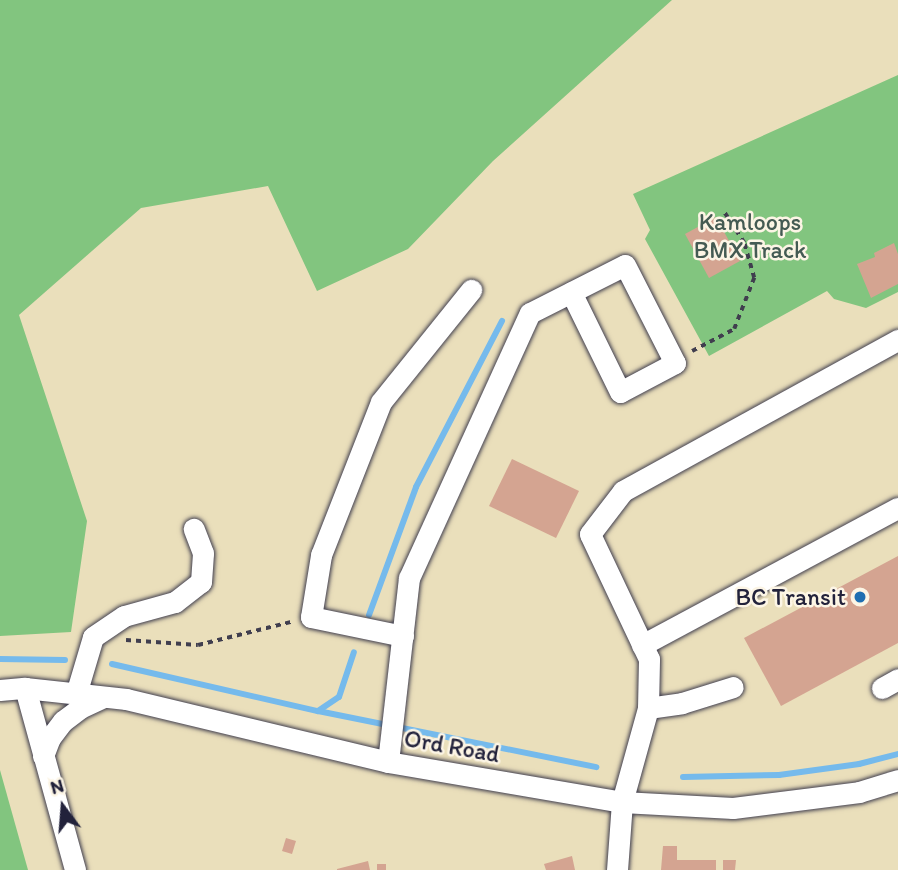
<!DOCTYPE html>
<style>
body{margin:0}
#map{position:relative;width:898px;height:870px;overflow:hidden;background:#eadfbb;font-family:Itim,sans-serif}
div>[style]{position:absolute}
.green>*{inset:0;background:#82c57f}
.stream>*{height:6px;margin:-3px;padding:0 3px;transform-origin:3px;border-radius:3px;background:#75baec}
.building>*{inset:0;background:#d4a491}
.path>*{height:3.5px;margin-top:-1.75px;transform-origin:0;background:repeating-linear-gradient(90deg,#403e4e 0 5px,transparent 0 10px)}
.roads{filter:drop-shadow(0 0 2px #403e4e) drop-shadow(0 0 2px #403e4e)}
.minor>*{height:21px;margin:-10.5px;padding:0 10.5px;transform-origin:10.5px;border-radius:10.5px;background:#fff}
.dots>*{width:19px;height:19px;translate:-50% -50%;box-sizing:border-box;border:4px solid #fcf5e5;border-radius:50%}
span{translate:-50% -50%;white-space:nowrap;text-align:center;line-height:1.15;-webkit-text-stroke:5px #fcf5e5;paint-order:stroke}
.park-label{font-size:24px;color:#445b53}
.poi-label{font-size:24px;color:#22223b}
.right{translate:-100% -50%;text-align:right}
.street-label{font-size:24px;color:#22223b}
.north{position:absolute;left:28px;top:772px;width:70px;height:70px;-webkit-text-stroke:5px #fcf5e5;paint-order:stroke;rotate:344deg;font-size:19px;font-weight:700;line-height:28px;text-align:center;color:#22223b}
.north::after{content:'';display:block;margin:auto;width:24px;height:32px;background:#22223b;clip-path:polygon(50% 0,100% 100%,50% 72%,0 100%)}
</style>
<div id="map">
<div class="green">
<i style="clip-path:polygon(0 0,672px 0,493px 161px,408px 249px,317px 291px,268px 186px,141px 208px,19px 315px,87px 521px,71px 632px,0 636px)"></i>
<i style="clip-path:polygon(898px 75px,898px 292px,866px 308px,834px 299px,827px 291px,709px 356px,645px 239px,650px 230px,633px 194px)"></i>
<i style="clip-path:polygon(0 770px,28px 870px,0 870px)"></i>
</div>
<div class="stream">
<i style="left:369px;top:615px;width:136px;rotate:-69.8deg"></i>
<i style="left:416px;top:487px;width:187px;rotate:-62.6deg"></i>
<i style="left:0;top:659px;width:65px;rotate:0.9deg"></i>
<i style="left:112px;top:664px;width:211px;rotate:12.9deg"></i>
<i style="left:318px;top:711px;width:25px;rotate:-34deg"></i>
<i style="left:339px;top:697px;width:47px;rotate:-71.6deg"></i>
<i style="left:318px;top:711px;width:284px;rotate:11.4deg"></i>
<i style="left:683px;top:777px;width:96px;rotate:-1.2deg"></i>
<i style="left:779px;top:775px;width:81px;rotate:-7.8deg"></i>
<i style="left:859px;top:764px;width:40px;rotate:-14.4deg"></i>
</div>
<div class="building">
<i style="clip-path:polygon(716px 217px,740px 261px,709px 278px,685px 234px)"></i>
<i style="clip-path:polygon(894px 243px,898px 254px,898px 284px,871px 298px,857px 264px,875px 257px,874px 253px)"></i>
<i style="clip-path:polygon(512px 459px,579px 491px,556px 538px,489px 506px)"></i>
<i style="clip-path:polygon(898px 556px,898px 643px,781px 706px,744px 638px)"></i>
<i style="clip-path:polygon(286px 838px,296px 841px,292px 854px,282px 851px)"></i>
<i style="clip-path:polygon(663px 846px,677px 846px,677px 860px,716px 860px,716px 870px,661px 870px)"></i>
<i style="clip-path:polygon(572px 856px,575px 870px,546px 870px,544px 864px)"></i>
<i style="clip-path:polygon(723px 860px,736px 860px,735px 870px,723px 870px)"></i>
<i style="clip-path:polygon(368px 861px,370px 870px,337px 870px,337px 869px)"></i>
<i style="clip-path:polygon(377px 864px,386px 864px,386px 870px,377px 870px)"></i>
</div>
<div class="path">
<i style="left:692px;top:351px;width:47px;rotate:-27.6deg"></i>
<i style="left:734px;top:329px;width:55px;rotate:-68.6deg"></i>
<i style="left:754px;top:278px;width:36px;rotate:-106deg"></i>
<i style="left:744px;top:243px;width:37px;rotate:-123deg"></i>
<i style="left:126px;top:640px;width:72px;rotate:4deg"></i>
<i style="left:198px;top:645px;width:96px;rotate:-13.9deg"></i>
</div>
<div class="roads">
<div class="minor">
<i style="left:403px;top:636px;width:94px;rotate:-168.3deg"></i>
<i style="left:311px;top:617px;width:63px;rotate:-80.8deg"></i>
<i style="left:321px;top:555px;width:164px;rotate:-68.6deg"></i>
<i style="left:381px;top:402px;width:144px;rotate:-51.2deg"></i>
<i style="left:642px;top:645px;width:290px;rotate:-28.2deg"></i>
<i style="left:25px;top:688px;width:189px;rotate:74.6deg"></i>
<i style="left:882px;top:688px;width:18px;rotate:-29deg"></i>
<i style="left:0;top:690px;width:25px;rotate:-5deg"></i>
<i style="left:25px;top:688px;width:102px;rotate:6.2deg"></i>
<i style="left:126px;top:699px;width:269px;rotate:13.5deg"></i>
<i style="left:388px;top:762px;width:237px;rotate:9.7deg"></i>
<i style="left:622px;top:802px;width:111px;rotate:3.1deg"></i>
<i style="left:733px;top:808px;width:127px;rotate:-7.2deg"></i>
<i style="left:859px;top:792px;width:41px;rotate:-17.1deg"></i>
<i style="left:76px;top:694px;width:59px;rotate:-73.4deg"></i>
<i style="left:93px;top:637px;width:37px;rotate:-34deg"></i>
<i style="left:124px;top:616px;width:53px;rotate:-15.4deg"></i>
<i style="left:175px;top:602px;width:33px;rotate:-38deg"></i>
<i style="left:201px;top:582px;width:29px;rotate:-86deg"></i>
<i style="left:203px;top:553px;width:26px;rotate:-111deg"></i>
<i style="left:648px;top:708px;width:34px;rotate:-8deg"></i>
<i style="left:682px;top:703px;width:53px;rotate:-17.4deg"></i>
<i style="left:43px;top:756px;width:19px;rotate:-69deg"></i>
<i style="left:50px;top:738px;width:21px;rotate:-53deg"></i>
<i style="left:63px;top:721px;width:21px;rotate:-37deg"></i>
<i style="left:80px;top:708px;width:26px;rotate:-25deg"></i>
<i style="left:388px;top:762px;width:185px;rotate:-83.5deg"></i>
<i style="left:409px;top:578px;width:291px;rotate:-65.5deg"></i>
<i style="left:530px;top:313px;width:106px;rotate:-26.8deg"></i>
<i style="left:625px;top:265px;width:110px;rotate:63deg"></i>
<i style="left:675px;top:363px;width:62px;rotate:152.2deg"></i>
<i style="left:620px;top:392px;width:111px;rotate:-116.1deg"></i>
<i style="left:617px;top:870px;width:68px;rotate:-85.8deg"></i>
<i style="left:622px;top:802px;width:98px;rotate:-74.5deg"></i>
<i style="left:648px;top:708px;width:49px;rotate:-88.8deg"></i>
<i style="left:649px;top:659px;width:138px;rotate:-115.3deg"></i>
<i style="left:590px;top:534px;width:54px;rotate:-52.5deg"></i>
<i style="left:623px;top:491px;width:314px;rotate:-28.8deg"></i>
</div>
</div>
<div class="dots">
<i style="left:860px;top:597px;background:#1f6fb2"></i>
</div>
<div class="park-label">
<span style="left:750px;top:236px">Kamloops<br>BMX Track</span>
</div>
<div class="poi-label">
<span class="right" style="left:846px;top:597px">BC Transit</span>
</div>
<div class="street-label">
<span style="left:452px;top:746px;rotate:10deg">Ord Road</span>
</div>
<div class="north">N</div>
</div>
